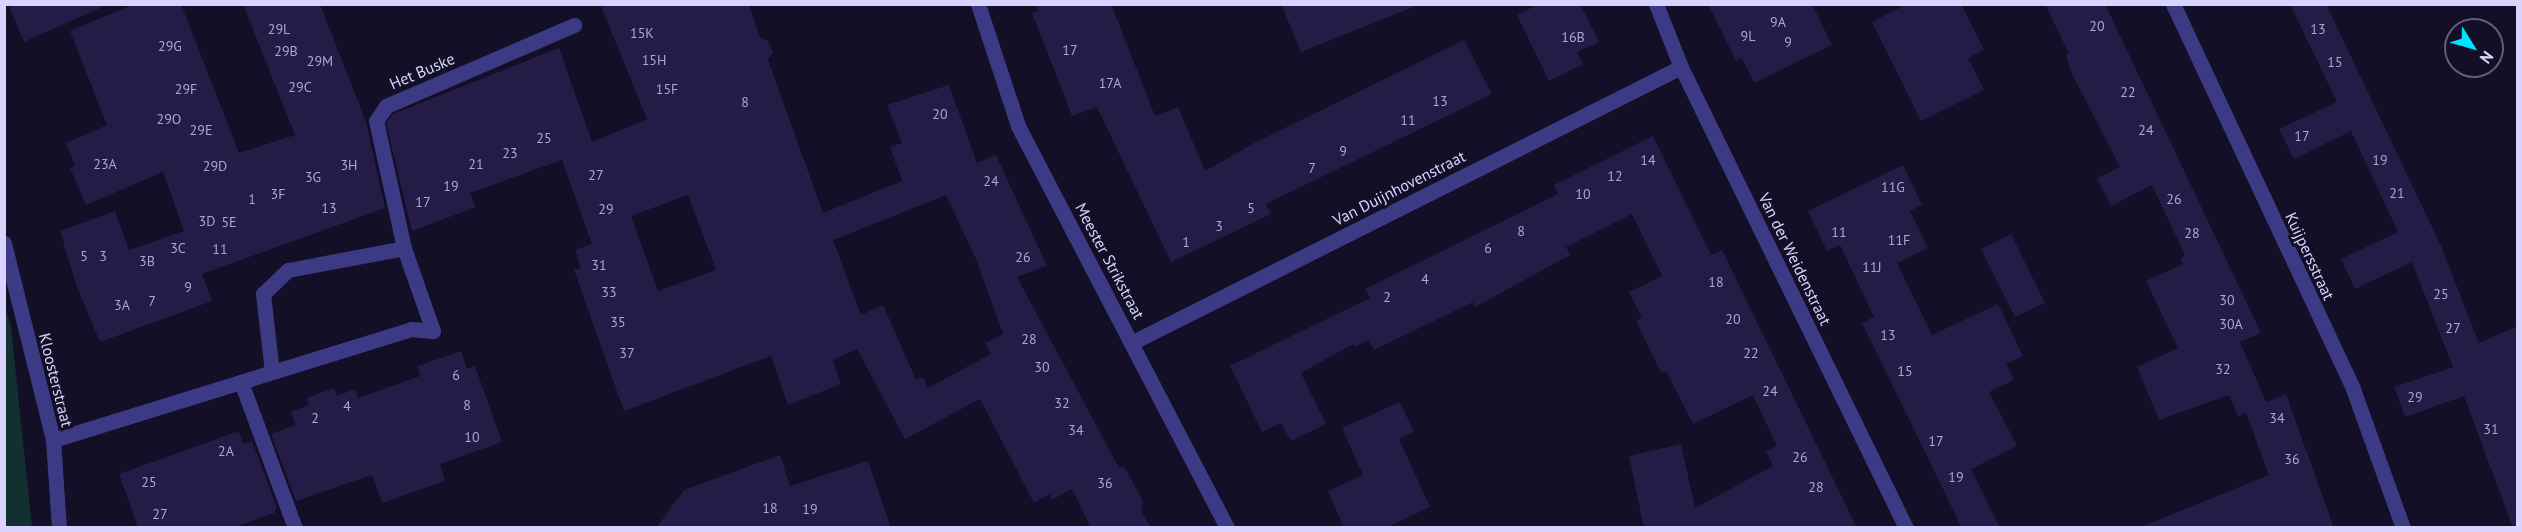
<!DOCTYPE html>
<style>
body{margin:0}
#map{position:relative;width:2522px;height:532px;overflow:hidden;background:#130f26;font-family:"PT Sans",sans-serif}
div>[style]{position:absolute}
.green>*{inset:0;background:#12302f}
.building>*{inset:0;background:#241b47}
.street>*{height:15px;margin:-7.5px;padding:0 7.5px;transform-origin:7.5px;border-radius:7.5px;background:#3d3a85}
span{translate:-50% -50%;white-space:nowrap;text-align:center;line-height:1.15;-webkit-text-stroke:6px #130f26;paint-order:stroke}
.number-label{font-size:14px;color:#aca6d1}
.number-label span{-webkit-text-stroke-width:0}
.street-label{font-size:16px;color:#d9d4ff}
.frame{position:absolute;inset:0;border:6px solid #d9d4ff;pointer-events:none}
.north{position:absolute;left:2444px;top:18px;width:60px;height:60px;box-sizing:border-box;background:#130f26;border:2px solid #625e7d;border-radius:50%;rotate:127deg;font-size:16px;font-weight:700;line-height:24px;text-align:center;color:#d9d4ff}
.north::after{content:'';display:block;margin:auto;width:21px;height:27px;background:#00e5ff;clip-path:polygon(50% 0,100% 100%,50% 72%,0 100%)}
</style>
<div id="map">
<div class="green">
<i style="clip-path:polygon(4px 302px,11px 327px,32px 527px,5px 527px)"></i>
</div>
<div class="building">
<i style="clip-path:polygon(8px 4px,109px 4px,24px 42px)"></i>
<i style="clip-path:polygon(134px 4px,181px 4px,239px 153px,295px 135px,243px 4px,320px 4px,366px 122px,385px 208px,202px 274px,212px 301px,100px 342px,77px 287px,60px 231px,115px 211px,129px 250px,184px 231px,163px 172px,86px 205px,70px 168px,75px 166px,66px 143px,107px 125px,70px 31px)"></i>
<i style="clip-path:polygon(evenodd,600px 4px,749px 4px,760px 37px,768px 41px,773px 52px,768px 60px,823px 213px,902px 181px,890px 147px,902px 143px,887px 105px,949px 85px,977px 163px,996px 155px,1047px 266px,1017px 277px,1119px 468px,1124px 466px,1143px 501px,1141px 510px,1151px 528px,1091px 528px,1072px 489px,1052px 500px,1050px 494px,1034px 503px,980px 399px,905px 439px,857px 349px,833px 360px,841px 384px,788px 405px,771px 356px,624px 411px,574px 270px,581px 268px,575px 250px,592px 244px,562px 160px,470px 193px,476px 207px,412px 231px,386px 123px,393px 114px,559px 48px,592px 142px,647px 119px,600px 4px,688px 195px,716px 270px,658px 291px,631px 216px,688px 195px,600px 4px,946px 195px,976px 259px,1003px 334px,985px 343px,991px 354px,928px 388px,923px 377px,916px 380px,883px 305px,861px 315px,833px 240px,946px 195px)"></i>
<i style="clip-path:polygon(1036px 4px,1111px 4px,1155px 116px,1178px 107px,1205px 171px,1254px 143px,1464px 40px,1492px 94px,1266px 204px,1271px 214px,1171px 262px,1097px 107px,1072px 116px,1032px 13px,1038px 11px)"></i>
<i style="clip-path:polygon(1281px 4px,1415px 4px,1416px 6px,1301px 52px)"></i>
<i style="clip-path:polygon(1539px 4px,1580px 4px,1599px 42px,1577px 52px,1583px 64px,1549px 81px,1517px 15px)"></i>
<i style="clip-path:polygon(1708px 4px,1812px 4px,1832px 45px,1754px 83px,1742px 58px,1736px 61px)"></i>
<i style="clip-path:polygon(1907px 4px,1961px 4px,1984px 50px,1968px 58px,1984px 90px,1921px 121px,1872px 22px)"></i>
<i style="clip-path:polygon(2045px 4px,2105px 4px,2261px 333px,2240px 342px,2266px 402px,2286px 394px,2334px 528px,2138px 528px,2269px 475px,2246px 413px,2238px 416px,2229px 395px,2159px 420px,2137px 367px,2178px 348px,2146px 281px,2183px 264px,2180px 258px,2185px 255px,2152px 185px,2111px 206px,2097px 178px,2120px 167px,2071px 72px,2066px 55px,2069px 54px)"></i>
<i style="clip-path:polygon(2290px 4px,2326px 4px,2441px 246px,2479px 343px,2517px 326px,2517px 528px,2513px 528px,2464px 396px,2405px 417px,2394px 387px,2453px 367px,2412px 262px,2355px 289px,2341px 259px,2398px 232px,2351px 131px,2294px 159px,2279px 129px,2337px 102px)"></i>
<i style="clip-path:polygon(1653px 136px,1711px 255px,1722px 250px,1857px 528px,1644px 528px,1629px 456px,1681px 444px,1695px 508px,1773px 466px,1766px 451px,1777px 446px,1753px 395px,1693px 424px,1666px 371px,1661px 373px,1636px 321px,1642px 318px,1629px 292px,1662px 276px,1632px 214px,1566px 247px,1570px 255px,1475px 307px,1473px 302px,1374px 350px,1369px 340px,1355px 347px,1353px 344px,1301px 373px,1326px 424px,1291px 441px,1281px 423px,1262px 432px,1230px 366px,1370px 298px,1365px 289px,1558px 194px,1554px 185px)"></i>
<i style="clip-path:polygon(1903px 165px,1922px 205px,1910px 211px,1928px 248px,1897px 263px,1932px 335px,1998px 304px,2023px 356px,2006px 364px,2014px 380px,1989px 392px,2017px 446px,1971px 469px,2000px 528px,1962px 528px,1862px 323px,1874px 317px,1840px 245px,1827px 251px,1808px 211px)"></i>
<i style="clip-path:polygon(2011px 234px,2045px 303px,2015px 317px,1981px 249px)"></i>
<i style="clip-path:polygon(461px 351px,467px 369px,475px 366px,502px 442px,440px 464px,445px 481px,382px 503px,372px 475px,296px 501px,271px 434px,295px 425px,291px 412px,309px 405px,307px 398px,334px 388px,337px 396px,355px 389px,358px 398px,420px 376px,417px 366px)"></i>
<i style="clip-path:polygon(1400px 402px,1414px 432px,1399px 439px,1430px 507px,1385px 528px,1344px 528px,1328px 491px,1363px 475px,1342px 428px)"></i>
<i style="clip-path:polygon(239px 431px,243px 444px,252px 441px,277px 508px,274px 513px,232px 528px,138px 528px,119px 474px)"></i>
<i style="clip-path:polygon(780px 455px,790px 486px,868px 461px,891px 528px,656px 528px,684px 490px)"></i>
</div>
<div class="street">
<i style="left:978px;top:4px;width:128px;rotate:71.8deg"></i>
<i style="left:1018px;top:126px;width:453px;rotate:62.5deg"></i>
<i style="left:1656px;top:4px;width:68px;rotate:68.4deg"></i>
<i style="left:1681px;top:67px;width:513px;rotate:63.98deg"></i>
<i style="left:2173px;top:4px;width:425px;rotate:64.9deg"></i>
<i style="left:2353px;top:389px;width:148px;rotate:70.2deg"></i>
<i style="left:4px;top:243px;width:203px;rotate:76deg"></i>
<i style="left:53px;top:440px;width:88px;rotate:86.1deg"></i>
<i style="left:1133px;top:342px;width:613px;rotate:-26.65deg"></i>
<i style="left:272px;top:372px;width:79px;rotate:-96.6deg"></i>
<i style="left:263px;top:294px;width:35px;rotate:-44deg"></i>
<i style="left:288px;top:270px;width:118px;rotate:-10.7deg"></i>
<i style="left:241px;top:382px;width:156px;rotate:69.7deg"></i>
<i style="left:53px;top:440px;width:375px;rotate:-17.2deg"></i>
<i style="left:411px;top:329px;width:22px;rotate:5deg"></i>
<i style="left:433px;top:331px;width:88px;rotate:-109.3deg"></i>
<i style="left:404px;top:248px;width:130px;rotate:-102.4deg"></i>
<i style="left:376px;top:121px;width:18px;rotate:-56deg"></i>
<i style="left:386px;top:106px;width:205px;rotate:-23.3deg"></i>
</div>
<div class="number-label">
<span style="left:1778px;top:22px">9A</span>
<span style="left:2097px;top:26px">20</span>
<span style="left:279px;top:29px">29L</span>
<span style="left:2318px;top:29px">13</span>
<span style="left:642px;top:33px">15K</span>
<span style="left:1748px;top:36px">9L</span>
<span style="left:1573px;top:37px">16B</span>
<span style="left:1788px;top:42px">9</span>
<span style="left:170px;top:46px">29G</span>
<span style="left:1070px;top:50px">17</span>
<span style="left:286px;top:51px">29B</span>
<span style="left:654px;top:60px">15H</span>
<span style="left:320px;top:61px">29M</span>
<span style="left:2335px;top:62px">15</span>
<span style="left:1110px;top:83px">17A</span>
<span style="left:300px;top:87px">29C</span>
<span style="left:186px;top:89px">29F</span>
<span style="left:667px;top:89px">15F</span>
<span style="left:2128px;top:92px">22</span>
<span style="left:1440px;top:101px">13</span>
<span style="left:745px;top:102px">8</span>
<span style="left:940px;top:114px">20</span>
<span style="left:169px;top:119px">29O</span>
<span style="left:1408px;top:120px">11</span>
<span style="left:201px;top:130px">29E</span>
<span style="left:2146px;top:130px">24</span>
<span style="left:2302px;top:136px">17</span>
<span style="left:544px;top:138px">25</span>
<span style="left:1343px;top:151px">9</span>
<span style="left:510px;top:153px">23</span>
<span style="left:1648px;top:160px">14</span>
<span style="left:2380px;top:160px">19</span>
<span style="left:105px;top:164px">23A</span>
<span style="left:476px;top:164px">21</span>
<span style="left:349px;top:165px">3H</span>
<span style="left:215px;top:166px">29D</span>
<span style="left:1312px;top:168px">7</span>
<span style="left:596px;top:175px">27</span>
<span style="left:1615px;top:176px">12</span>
<span style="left:313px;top:177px">3G</span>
<span style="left:991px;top:181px">24</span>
<span style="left:451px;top:186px">19</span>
<span style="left:1893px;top:187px">11G</span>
<span style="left:2397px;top:193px">21</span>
<span style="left:278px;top:194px">3F</span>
<span style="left:1583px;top:194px">10</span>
<span style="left:252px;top:199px">1</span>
<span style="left:2174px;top:199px">26</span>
<span style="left:423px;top:202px">17</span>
<span style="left:329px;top:208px">13</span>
<span style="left:1251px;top:208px">5</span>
<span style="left:606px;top:209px">29</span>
<span style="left:207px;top:221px">3D</span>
<span style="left:229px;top:222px">5E</span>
<span style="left:1219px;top:226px">3</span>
<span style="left:1521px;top:231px">8</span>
<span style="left:1839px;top:232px">11</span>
<span style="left:2192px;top:233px">28</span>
<span style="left:1899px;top:240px">11F</span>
<span style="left:1186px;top:242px">1</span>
<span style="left:178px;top:248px">3C</span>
<span style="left:1488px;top:248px">6</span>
<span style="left:220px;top:249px">11</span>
<span style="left:84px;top:256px">5</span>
<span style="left:103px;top:256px">3</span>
<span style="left:1023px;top:257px">26</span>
<span style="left:147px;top:261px">3B</span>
<span style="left:599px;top:265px">31</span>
<span style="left:1872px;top:267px">11J</span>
<span style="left:1425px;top:279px">4</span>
<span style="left:1716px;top:282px">18</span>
<span style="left:188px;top:287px">9</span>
<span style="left:609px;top:292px">33</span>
<span style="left:2441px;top:294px">25</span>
<span style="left:1387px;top:297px">2</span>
<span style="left:2227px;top:300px">30</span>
<span style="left:152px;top:301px">7</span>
<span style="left:122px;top:305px">3A</span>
<span style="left:1733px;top:319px">20</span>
<span style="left:618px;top:322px">35</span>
<span style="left:2231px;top:324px">30A</span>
<span style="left:2453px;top:328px">27</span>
<span style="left:1888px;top:335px">13</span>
<span style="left:1029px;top:339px">28</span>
<span style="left:627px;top:353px">37</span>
<span style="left:1751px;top:353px">22</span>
<span style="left:1042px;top:367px">30</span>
<span style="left:2223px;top:369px">32</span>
<span style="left:1905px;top:371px">15</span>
<span style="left:456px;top:375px">6</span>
<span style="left:1770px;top:391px">24</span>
<span style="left:2415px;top:397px">29</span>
<span style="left:1062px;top:403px">32</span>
<span style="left:467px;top:405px">8</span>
<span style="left:347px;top:406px">4</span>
<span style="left:315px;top:418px">2</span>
<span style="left:2277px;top:418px">34</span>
<span style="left:2491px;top:429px">31</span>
<span style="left:1076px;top:430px">34</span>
<span style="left:472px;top:437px">10</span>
<span style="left:1936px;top:441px">17</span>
<span style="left:226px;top:451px">2A</span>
<span style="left:1800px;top:457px">26</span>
<span style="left:2292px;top:459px">36</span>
<span style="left:1956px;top:477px">19</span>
<span style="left:149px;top:482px">25</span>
<span style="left:1105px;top:483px">36</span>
<span style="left:1816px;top:487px">28</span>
<span style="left:770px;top:508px">18</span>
<span style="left:810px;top:509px">19</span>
<span style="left:160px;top:514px">27</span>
</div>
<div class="street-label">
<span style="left:422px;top:71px;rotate:-23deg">Het Buske</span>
<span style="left:1399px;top:188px;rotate:-27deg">Van Duijnhovenstraat</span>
<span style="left:2310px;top:256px;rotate:65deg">Kuijpersstraat</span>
<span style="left:1795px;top:259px;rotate:64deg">Van der Weidenstraat</span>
<span style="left:1110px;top:261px;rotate:62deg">Meester Strikstraat</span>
<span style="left:56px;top:380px;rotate:76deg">Kloosterstraat</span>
</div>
<div class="frame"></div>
<div class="north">N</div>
</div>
